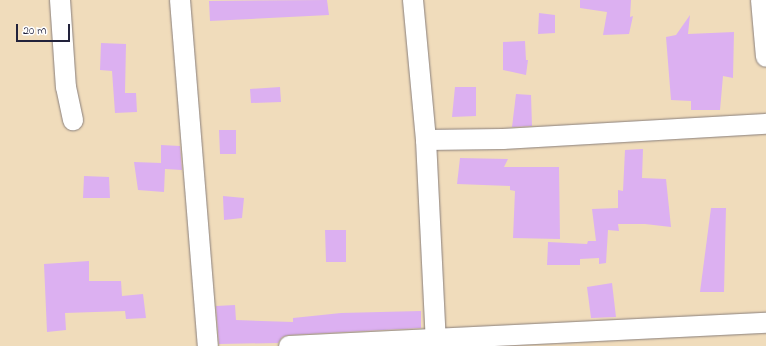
<!DOCTYPE html>
<style>
body{margin:0}
#map{position:relative;width:766px;height:346px;overflow:hidden;background:#f0dcbb;font-family:"Indie Flower",sans-serif}
div>[style]{position:absolute}
.building>*{inset:0;background:#dcb0f1}
.roads{filter:drop-shadow(0 0 1px #897f7b) drop-shadow(0 0 1px #897f7b)}
.minor>*{height:20px;margin:-10px;padding:0 10px;transform-origin:10px;border-radius:10px;background:#fff}
span{translate:-50% -50%;white-space:nowrap;text-align:center;line-height:1.15;-webkit-text-stroke:4px #fff;paint-order:stroke}
.scale{position:absolute;left:16px;top:24px;width:54px;height:18px;box-sizing:border-box;border:2px solid #22223b;border-top:0;padding-left:5px;font-size:12px;line-height:14px;white-space:nowrap;color:#22223b;-webkit-text-stroke:3px #fff;paint-order:stroke}
</style>
<div id="map">
<div class="building">
<i style="clip-path:polygon(327px 0,329px 15px,210px 21px,209px 1px)"></i>
<i style="clip-path:polygon(580px 0,631px 0,630px 17px,633px 16px,629px 34px,603px 35px,607px 12px,580px 8px)"></i>
<i style="clip-path:polygon(539px 13px,555px 15px,555px 33px,538px 34px)"></i>
<i style="clip-path:polygon(690px 15px,688px 34px,734px 32px,733px 78px,723px 76px,720px 110px,691px 110px,691px 101px,671px 100px,666px 37px,676px 35px)"></i>
<i style="clip-path:polygon(525px 41px,526px 60px,528px 60px,526px 75px,503px 70px,503px 42px)"></i>
<i style="clip-path:polygon(101px 43px,126px 44px,125px 93px,136px 93px,137px 112px,115px 113px,112px 71px,100px 70px)"></i>
<i style="clip-path:polygon(280px 87px,281px 102px,251px 103px,250px 89px)"></i>
<i style="clip-path:polygon(455px 87px,476px 87px,476px 116px,452px 117px)"></i>
<i style="clip-path:polygon(516px 94px,531px 95px,532px 126px,512px 127px)"></i>
<i style="clip-path:polygon(219px 130px,236px 130px,236px 154px,220px 154px)"></i>
<i style="clip-path:polygon(161px 145px,180px 146px,182px 170px,165px 169px,164px 192px,138px 190px,134px 162px,161px 163px)"></i>
<i style="clip-path:polygon(643px 149px,642px 178px,666px 179px,671px 227px,645px 224px,618px 224px,619px 231px,608px 230px,606px 263px,599px 264px,599px 258px,580px 259px,580px 265px,547px 265px,548px 242px,587px 244px,588px 241px,596px 241px,592px 209px,618px 208px,618px 190px,623px 191px,625px 150px)"></i>
<i style="clip-path:polygon(460px 158px,508px 159px,504px 167px,559px 167px,560px 239px,513px 238px,515px 191px,510px 190px,510px 186px,457px 184px)"></i>
<i style="clip-path:polygon(84px 176px,109px 177px,110px 198px,83px 198px)"></i>
<i style="clip-path:polygon(223px 196px,244px 198px,242px 218px,224px 220px)"></i>
<i style="clip-path:polygon(711px 208px,726px 208px,724px 292px,700px 292px)"></i>
<i style="clip-path:polygon(325px 230px,346px 230px,346px 262px,326px 262px)"></i>
<i style="clip-path:polygon(89px 261px,89px 281px,121px 281px,122px 296px,143px 294px,146px 318px,126px 319px,125px 311px,65px 313px,66px 330px,47px 332px,44px 264px)"></i>
<i style="clip-path:polygon(612px 283px,616px 317px,591px 318px,587px 287px)"></i>
<i style="clip-path:polygon(235px 305px,236px 320px,293px 322px,293px 318px,341px 313px,421px 311px,421px 328px,288px 335px,282px 337px,278px 343px,219px 344px,216px 306px)"></i>
</div>
<div class="roads">
<div class="minor">
<i style="left:60px;top:0;width:87px;rotate:86.1deg"></i>
<i style="left:66px;top:87px;width:34px;rotate:78deg"></i>
<i style="left:180px;top:0;width:347px;rotate:85.4deg"></i>
<i style="left:413px;top:0;width:141px;rotate:84.7deg"></i>
<i style="left:426px;top:140px;width:206px;rotate:87.2deg"></i>
<i style="left:761px;top:0;width:57px;rotate:85deg"></i>
<i style="left:426px;top:140px;width:77px;rotate:-0.7deg"></i>
<i style="left:503px;top:139px;width:263px;rotate:-3.3deg"></i>
<i style="left:289px;top:346px;width:478px;rotate:-2.8deg"></i>
</div>
</div>
<div class="scale">20 m</div>
</div>
